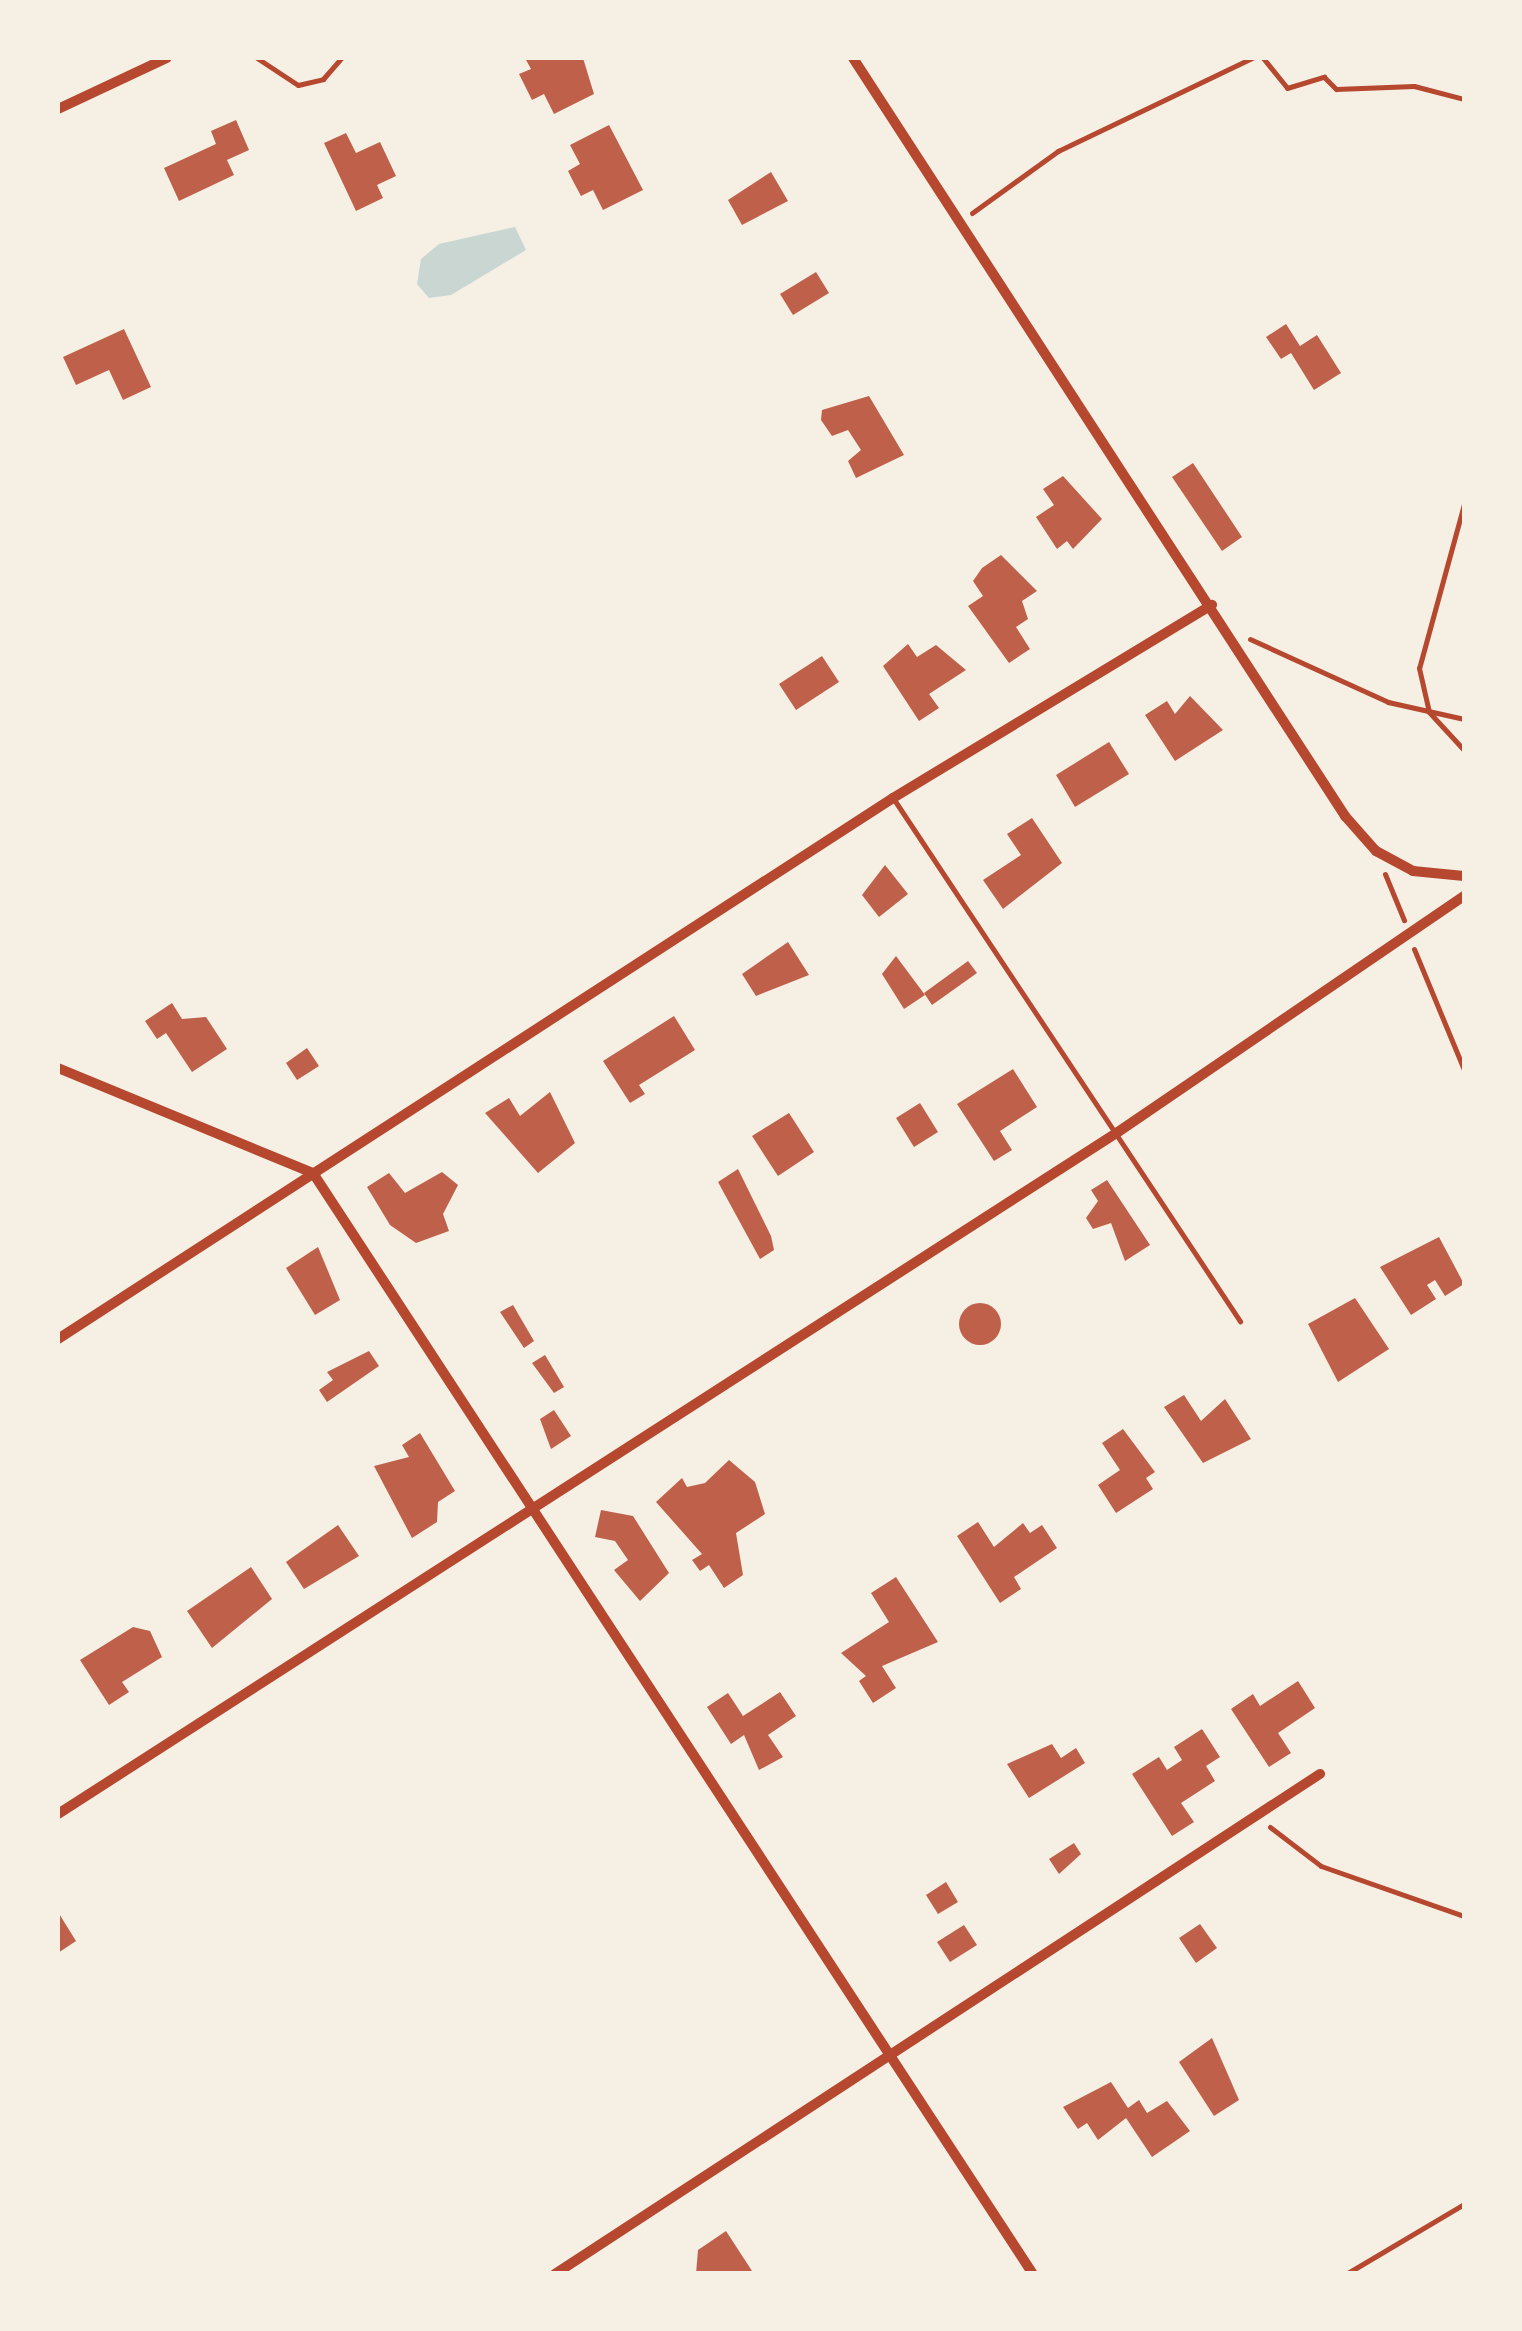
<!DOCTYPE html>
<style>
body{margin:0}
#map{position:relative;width:1522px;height:2331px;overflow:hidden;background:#f6efe4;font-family:"IBM Plex Sans",sans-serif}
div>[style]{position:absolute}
.water>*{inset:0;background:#c9d6d2}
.building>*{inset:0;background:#bf614a}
.round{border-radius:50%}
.path>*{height:5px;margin:-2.5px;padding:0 2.5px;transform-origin:2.5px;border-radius:2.5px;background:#b5482f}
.service>*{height:5px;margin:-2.5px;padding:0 2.5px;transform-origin:2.5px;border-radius:2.5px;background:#b5482f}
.minor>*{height:10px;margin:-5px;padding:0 5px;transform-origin:5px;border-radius:5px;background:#b5482f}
span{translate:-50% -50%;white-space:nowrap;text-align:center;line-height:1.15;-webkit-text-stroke:10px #f6efe4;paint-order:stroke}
.frame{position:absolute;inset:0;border:60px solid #f6efe4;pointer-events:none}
</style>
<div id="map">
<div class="water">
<i style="clip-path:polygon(515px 227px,526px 250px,451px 295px,429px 298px,417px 284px,421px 259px,439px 244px)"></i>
</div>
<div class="building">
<i style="clip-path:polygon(525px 58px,583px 58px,594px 94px,554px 114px,544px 94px,532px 100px,519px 74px,531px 69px)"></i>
<i style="clip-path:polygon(236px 120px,249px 150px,227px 160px,234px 175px,179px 201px,164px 168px,216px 144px,211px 131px)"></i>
<i style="clip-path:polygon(609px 125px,643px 190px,603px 210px,593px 190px,581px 196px,574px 183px,568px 171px,580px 164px,570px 145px)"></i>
<i style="clip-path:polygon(346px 133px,356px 153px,380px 142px,396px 176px,377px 185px,383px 198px,356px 211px,324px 143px)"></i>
<i style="clip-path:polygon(771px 172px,788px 201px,742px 225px,728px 200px)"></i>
<i style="clip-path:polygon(816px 272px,829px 293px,793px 315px,780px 294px)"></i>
<i style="clip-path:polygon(1286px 324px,1300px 346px,1317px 335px,1341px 373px,1314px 390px,1291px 353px,1281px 359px,1266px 337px)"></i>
<i style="clip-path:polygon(124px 329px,151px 387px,123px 400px,109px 370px,76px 385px,63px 357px)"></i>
<i style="clip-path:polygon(869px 396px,904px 455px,856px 478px,848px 461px,861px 450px,848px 430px,832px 436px,821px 420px,822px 410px)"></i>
<i style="clip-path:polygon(1193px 463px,1242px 537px,1222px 551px,1172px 477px)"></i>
<i style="clip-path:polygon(1063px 476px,1102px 519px,1073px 549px,1067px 541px,1057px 549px,1036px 517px,1054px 505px,1043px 489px)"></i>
<i style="clip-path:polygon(1001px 555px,1037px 591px,1022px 601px,1028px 619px,1016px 627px,1030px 649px,1009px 663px,968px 606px,983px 596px,973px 581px,982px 568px)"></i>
<i style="clip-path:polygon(908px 644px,917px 657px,936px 645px,966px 670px,929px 694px,939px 708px,919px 721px,883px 666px)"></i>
<i style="clip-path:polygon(822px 656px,839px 682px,796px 710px,779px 684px)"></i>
<i style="clip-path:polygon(1190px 696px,1223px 730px,1175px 761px,1145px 715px,1167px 701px,1175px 714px)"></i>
<i style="clip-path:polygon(1109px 742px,1129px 774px,1075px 807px,1056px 775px)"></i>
<i style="clip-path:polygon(1032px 818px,1062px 863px,1003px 909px,983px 880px,1021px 855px,1007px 834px)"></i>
<i style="clip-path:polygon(885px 865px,908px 894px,879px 917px,862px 895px)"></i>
<i style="clip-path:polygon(788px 942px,809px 975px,756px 996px,742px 974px)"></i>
<i style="clip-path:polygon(896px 956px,925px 995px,904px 1009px,882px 974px)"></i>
<i style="clip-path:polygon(968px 961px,977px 973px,932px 1005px,924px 993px)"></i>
<i style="clip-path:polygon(172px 1003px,182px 1019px,206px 1017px,227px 1049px,192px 1072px,166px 1033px,157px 1039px,145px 1021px)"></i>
<i style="clip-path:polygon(674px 1016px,695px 1050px,639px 1085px,645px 1094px,630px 1103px,603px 1061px)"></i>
<i style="clip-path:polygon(307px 1048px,319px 1066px,297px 1080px,286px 1063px)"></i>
<i style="clip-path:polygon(1013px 1069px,1037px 1107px,1000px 1131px,1012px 1150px,994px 1161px,957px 1104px)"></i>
<i style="clip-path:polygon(550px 1092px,575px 1143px,538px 1173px,485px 1113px,509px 1098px,520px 1116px)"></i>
<i style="clip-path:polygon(920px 1103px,938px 1132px,914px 1147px,896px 1118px)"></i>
<i style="clip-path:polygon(789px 1113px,814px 1152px,778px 1176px,752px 1136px)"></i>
<i style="clip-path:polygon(738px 1169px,771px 1236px,774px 1250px,760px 1259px,718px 1182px)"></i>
<i style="clip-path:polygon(442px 1172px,458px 1185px,443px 1214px,449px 1231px,416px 1243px,390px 1225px,367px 1187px,389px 1173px,405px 1193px)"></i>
<i style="clip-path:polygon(1107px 1180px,1150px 1245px,1125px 1261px,1111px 1223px,1093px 1229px,1086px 1218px,1098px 1201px,1091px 1190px)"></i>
<i style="clip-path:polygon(1439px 1237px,1464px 1284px,1445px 1296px,1435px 1280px,1427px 1285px,1436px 1299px,1411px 1315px,1380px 1267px)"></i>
<i style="clip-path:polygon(318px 1247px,340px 1300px,315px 1315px,286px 1268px)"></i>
<i style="clip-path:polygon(1355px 1298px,1389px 1349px,1338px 1382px,1308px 1324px)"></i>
<i class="round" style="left:959px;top:1303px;width:42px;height:42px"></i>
<i style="clip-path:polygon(513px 1305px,534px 1341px,524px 1348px,500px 1312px)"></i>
<i style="clip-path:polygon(369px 1351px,379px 1366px,327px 1402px,319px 1390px,333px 1380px,327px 1372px)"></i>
<i style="clip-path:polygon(545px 1355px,564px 1387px,554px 1393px,532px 1363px)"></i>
<i style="clip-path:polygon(1184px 1395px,1201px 1421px,1225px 1399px,1251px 1439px,1203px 1463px,1164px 1407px)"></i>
<i style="clip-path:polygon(554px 1410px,571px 1436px,551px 1449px,540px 1419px)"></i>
<i style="clip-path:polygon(1123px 1429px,1155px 1472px,1146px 1478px,1153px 1489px,1116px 1513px,1098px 1485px,1120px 1470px,1102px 1443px)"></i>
<i style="clip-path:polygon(420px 1433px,455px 1491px,438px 1502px,437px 1522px,412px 1538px,374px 1466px,409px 1457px,402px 1445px)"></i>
<i style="clip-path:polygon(729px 1460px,755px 1482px,765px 1514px,736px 1533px,743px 1575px,724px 1588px,709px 1565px,700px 1571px,692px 1560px,702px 1554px,656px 1502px,682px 1478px,687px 1487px,705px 1483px)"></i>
<i style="clip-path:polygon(601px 1510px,633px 1516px,669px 1573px,640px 1601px,614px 1570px,628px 1560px,615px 1541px,595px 1537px)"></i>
<i style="clip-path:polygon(978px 1522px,994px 1547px,1023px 1523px,1030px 1533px,1042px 1525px,1057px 1548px,1014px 1577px,1021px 1589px,1000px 1603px,957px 1536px)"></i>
<i style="clip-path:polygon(338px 1525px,359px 1556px,304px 1589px,286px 1562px)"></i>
<i style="clip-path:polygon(251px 1567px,272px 1599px,212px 1648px,187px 1611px)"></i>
<i style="clip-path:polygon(896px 1577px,938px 1642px,882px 1666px,896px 1688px,873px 1703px,859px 1681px,866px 1676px,841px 1653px,889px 1622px,871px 1593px)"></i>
<i style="clip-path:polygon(133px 1627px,150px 1631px,162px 1657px,122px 1682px,129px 1692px,109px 1705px,80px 1660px)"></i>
<i style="clip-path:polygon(1298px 1681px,1315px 1708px,1278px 1733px,1291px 1753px,1269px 1767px,1231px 1709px,1253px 1694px,1260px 1706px)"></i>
<i style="clip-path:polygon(780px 1692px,796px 1716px,768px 1735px,783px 1757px,759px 1770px,744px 1735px,731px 1744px,707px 1707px,728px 1693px,743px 1716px)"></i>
<i style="clip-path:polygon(1202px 1729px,1220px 1757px,1206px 1766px,1215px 1781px,1181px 1803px,1194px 1822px,1172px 1836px,1132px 1774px,1159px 1757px,1167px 1770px,1182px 1760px,1174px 1747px)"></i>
<i style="clip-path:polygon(1052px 1744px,1061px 1758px,1076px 1748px,1085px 1763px,1029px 1798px,1007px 1764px)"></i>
<i style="clip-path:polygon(1074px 1843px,1081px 1854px,1059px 1874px,1049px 1859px)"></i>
<i style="clip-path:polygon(946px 1882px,958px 1902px,938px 1914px,926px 1895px)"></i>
<i style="clip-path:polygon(58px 1912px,76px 1941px,58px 1953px)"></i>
<i style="clip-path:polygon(1200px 1924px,1217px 1948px,1196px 1963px,1179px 1938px)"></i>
<i style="clip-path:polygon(964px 1925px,977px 1945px,950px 1962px,937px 1942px)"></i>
<i style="clip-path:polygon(1212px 2038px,1239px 2100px,1214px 2116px,1179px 2062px)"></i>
<i style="clip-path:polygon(1111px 2082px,1128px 2108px,1139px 2100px,1147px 2113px,1167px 2101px,1190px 2131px,1152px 2157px,1126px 2118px,1098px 2140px,1087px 2123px,1078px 2129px,1063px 2107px)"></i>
<i style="clip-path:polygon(726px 2231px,754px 2274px,696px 2274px,698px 2250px)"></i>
</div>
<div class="path">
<i style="left:1263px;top:58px;width:38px;rotate:51deg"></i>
<i style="left:1287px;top:88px;width:39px;rotate:-17deg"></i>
<i style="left:1324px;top:77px;width:17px;rotate:45deg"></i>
<i style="left:1336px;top:89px;width:78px;rotate:-2.2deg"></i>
<i style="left:1414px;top:86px;width:52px;rotate:14.6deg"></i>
<i style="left:972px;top:213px;width:106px;rotate:-35.8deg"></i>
<i style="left:1058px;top:151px;width:215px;rotate:-25.6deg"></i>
<i style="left:1464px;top:504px;width:170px;rotate:105.3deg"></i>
<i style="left:1419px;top:668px;width:45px;rotate:77.2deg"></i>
<i style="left:1429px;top:712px;width:52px;rotate:47.4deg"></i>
<i style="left:1250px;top:639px;width:152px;rotate:24.5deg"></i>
<i style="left:1388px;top:702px;width:78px;rotate:12.6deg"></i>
<i style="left:1385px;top:874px;width:50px;rotate:67.6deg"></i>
<i style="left:1414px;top:949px;width:131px;rotate:67.5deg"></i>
<i style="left:1270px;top:1827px;width:64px;rotate:37.4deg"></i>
<i style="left:1321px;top:1866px;width:151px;rotate:19.3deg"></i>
<i style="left:1346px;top:2274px;width:137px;rotate:-30.7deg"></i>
</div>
<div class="service">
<i style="left:257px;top:58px;width:49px;rotate:33.4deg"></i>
<i style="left:298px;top:85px;width:26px;rotate:-13deg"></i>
<i style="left:323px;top:79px;width:28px;rotate:-49deg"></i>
<i style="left:893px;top:798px;width:628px;rotate:56.44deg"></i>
</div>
<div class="minor">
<i style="left:853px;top:58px;width:904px;rotate:57.01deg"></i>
<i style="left:1345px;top:816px;width:47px;rotate:48.5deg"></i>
<i style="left:1376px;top:851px;width:42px;rotate:28.4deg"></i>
<i style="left:1413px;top:871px;width:51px;rotate:5.6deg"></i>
<i style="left:58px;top:109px;width:120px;rotate:-25.1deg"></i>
<i style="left:58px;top:1068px;width:276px;rotate:22.4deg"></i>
<i style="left:313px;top:1173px;width:1316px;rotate:56.82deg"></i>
<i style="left:58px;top:1339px;width:995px;rotate:-32.94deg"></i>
<i style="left:893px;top:798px;width:373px;rotate:-31.2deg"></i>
<i style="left:58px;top:1814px;width:1260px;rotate:-32.76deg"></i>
<i style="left:1118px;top:1132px;width:419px;rotate:-34.3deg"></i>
<i style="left:555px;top:2274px;width:914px;rotate:-33.17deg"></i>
</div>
<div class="frame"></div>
</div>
